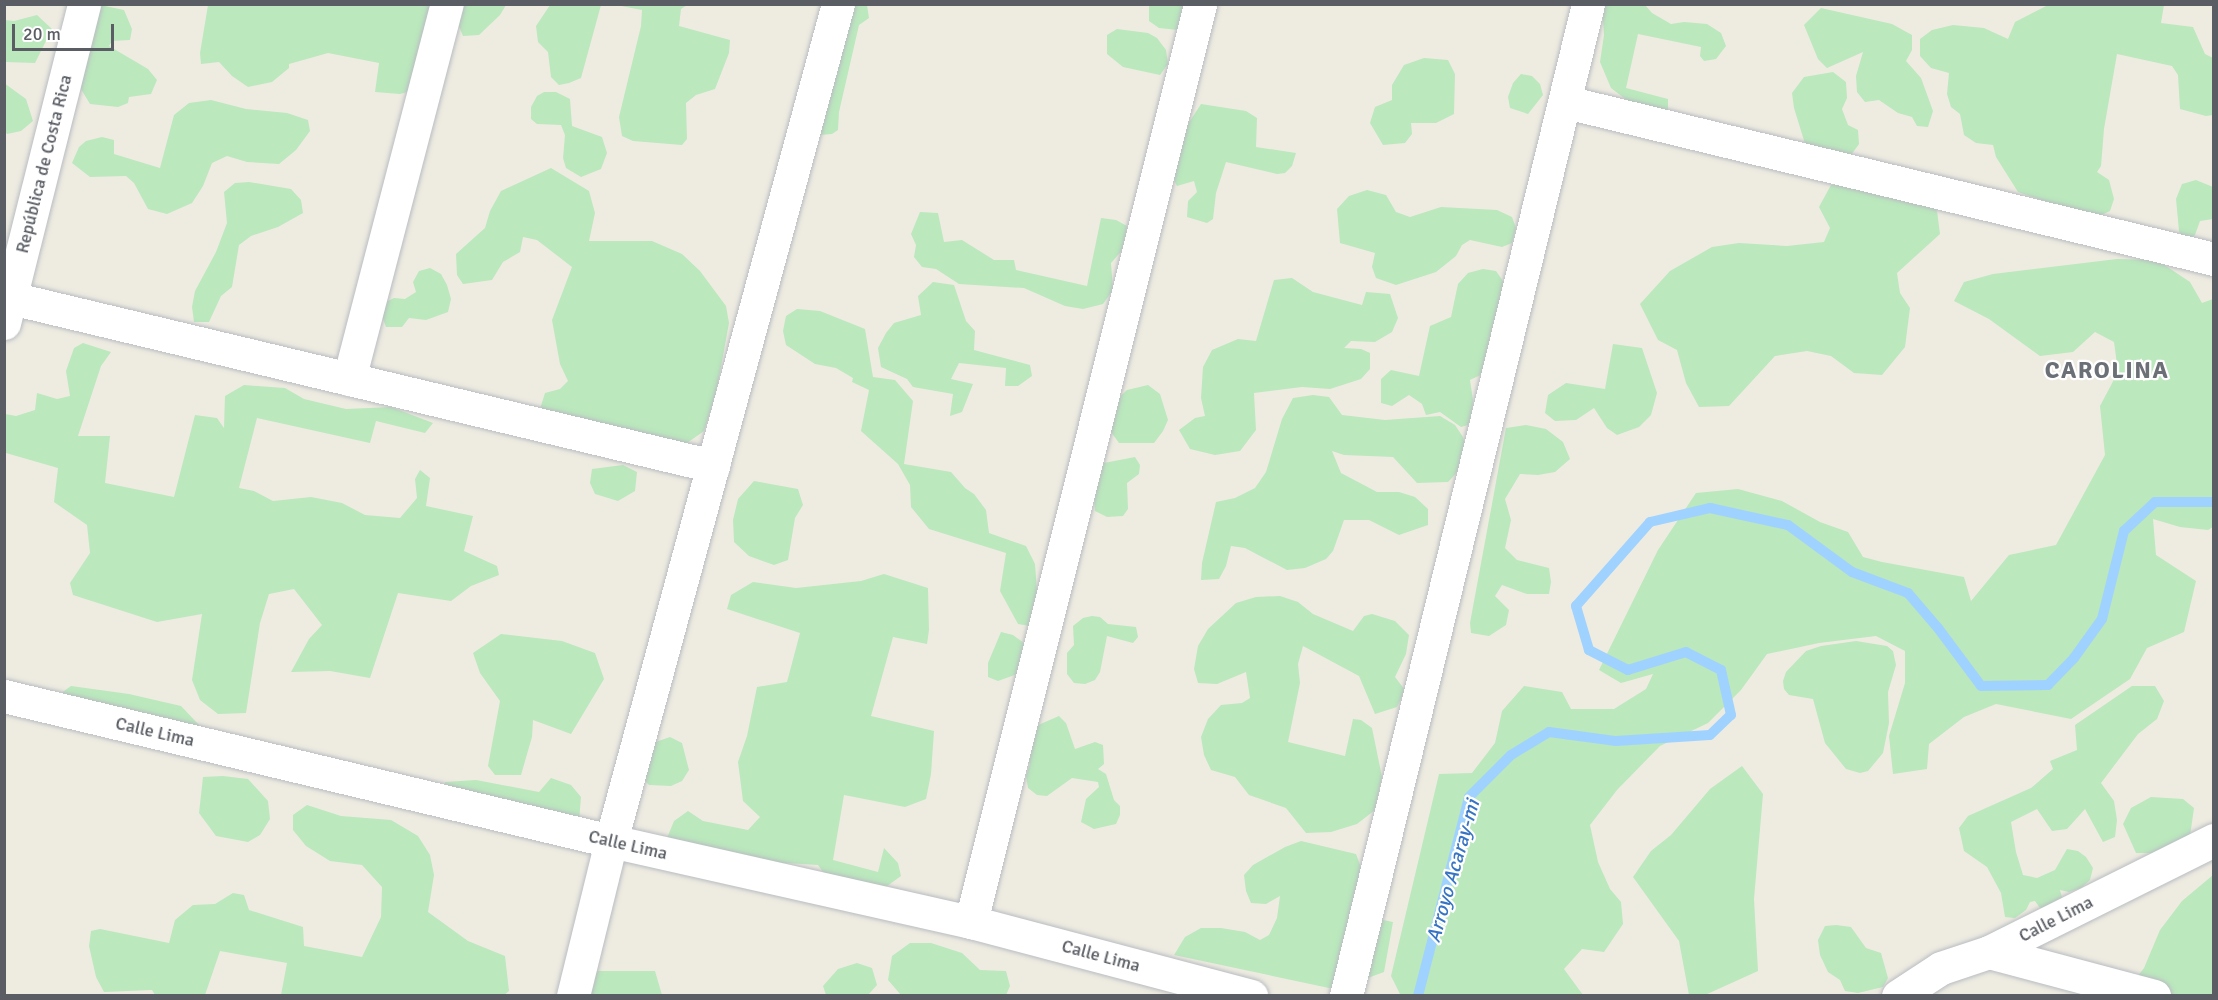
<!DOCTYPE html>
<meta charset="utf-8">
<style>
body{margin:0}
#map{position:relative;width:2218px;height:1000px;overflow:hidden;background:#eeece1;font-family:Signika,sans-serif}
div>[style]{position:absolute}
.green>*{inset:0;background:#bbe8bd}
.stream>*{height:10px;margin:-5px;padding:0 5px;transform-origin:5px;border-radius:5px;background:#a0d2ff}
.roads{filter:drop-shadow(0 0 2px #b9bcc2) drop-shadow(0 0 2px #b9bcc2)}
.street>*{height:33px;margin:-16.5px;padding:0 16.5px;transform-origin:16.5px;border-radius:16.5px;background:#fff}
span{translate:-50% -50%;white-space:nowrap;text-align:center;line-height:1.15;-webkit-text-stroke:4.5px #fff;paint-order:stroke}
.street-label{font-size:18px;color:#5a5e64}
.water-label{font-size:20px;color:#3775c4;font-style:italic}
.district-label{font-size:24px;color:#6b7076;font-weight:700;letter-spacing:1.5px}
.frame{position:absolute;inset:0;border:6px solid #5a5e64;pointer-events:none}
.scale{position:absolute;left:12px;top:24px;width:102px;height:27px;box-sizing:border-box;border:3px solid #5a5e64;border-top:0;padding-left:8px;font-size:18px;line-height:21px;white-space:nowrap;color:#5a5e64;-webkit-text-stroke:4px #fff;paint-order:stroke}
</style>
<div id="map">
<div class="green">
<i style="clip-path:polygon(100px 5px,124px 10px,132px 29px,130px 40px,112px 41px,109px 46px,148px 69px,157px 80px,151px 94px,129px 97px,128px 103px,118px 107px,90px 104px,78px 84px)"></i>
<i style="clip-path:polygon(208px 5px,434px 5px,418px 89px,400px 94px,375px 92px,379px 63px,328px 53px,289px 64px,289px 68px,272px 82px,248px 87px,232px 76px,219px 62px,201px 64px,200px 53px)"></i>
<i style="clip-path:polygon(462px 5px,485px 6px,506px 5px,500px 15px,479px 35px,463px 36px,456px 19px)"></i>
<i style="clip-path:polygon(550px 5px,601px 5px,581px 78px,569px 83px,559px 85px,551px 77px,548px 52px,538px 42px,536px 26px)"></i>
<i style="clip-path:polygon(616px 5px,687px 5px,681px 9px,679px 26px,730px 40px,729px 53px,715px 89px,696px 95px,686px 103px,687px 139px,682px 145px,633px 141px,622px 136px,619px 117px,641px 26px,642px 10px)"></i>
<i style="clip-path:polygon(849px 5px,867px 5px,869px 18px,859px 25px,839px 112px,838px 130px,832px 134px,820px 135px,816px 121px)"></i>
<i style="clip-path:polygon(1149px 5px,1208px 5px,1178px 30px,1159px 28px,1149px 21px)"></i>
<i style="clip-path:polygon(1602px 5px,1645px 5px,1652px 13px,1671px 24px,1684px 22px,1707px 24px,1721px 33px,1726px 46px,1716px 59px,1704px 61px,1700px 56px,1701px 47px,1638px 34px,1626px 88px,1668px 99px,1668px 110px,1633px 105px,1611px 88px,1600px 62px,1604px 35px)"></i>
<i style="clip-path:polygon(2048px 5px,2164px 5px,2161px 23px,2193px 27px,2205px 54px,2213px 58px,2213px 115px,2206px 116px,2180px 109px,2178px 75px,2172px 66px,2117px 54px,2104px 129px,2101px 166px,2097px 172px,2109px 180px,2114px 199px,2110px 211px,2095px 218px,2018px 192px,1996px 157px,1993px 145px,1976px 143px,1964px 135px,1960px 114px,1951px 107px,1947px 94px,1949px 73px,1931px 68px,1920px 56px,1920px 39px,1932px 30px,1953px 25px,1984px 28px,2008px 39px,2015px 22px)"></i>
<i style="clip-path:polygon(1821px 8px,1892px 24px,1912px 35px,1912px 50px,1906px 61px,1921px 78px,1933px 111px,1928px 127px,1917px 126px,1912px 117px,1898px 113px,1879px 100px,1865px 102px,1857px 92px,1856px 76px,1863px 52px,1827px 68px,1818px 59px,1804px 25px)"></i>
<i style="clip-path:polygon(37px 15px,52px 29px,35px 63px,5px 62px,5px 20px,14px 21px)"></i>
<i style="clip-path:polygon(1117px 29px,1148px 33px,1157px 38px,1166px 50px,1168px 64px,1160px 75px,1123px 67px,1107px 54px,1107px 35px)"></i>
<i style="clip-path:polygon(1424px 58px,1448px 60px,1455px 74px,1454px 114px,1436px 123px,1411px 123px,1412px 134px,1405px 143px,1383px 145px,1370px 123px,1375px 107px,1392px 100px,1392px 85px,1404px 65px)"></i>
<i style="clip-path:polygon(1833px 72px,1846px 82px,1847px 98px,1842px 109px,1848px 125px,1858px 130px,1859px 144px,1851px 155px,1806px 147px,1794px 108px,1792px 93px,1804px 77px)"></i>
<i style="clip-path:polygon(1521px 74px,1532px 76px,1540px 84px,1543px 95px,1528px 114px,1510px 108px,1508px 97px,1513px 83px)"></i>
<i style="clip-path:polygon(4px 83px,26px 99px,33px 121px,21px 131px,7px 134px,5px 131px)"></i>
<i style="clip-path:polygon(544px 92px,556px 92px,570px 99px,572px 126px,602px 137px,607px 153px,601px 169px,581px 177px,566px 168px,563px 158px,565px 135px,561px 125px,537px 124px,531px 119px,531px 107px,537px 96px)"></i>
<i style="clip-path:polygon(211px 100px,246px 109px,287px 113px,308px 120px,310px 131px,296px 150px,279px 164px,247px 162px,227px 156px,212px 163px,203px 186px,192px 203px,167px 214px,148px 209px,134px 183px,126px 176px,90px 177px,72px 163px,79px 147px,86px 141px,102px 137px,114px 140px,114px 154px,160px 168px,174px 115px,189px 103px)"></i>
<i style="clip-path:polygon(1201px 104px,1246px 111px,1257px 118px,1256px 147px,1296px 153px,1292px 166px,1285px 173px,1277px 174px,1226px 162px,1216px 193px,1213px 219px,1207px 223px,1187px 217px,1188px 201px,1197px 192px,1194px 181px,1177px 186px,1171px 174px,1188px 124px)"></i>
<i style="clip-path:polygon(551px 168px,589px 191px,595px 213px,589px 241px,652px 241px,682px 254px,700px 271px,726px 306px,729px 323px,716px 394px,704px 431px,687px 443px,661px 447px,540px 409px,545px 393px,560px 389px,568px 381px,560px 364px,552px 320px,572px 267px,537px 240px,523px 237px,520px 252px,503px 262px,492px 280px,463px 284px,457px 275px,456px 254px,485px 228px,490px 211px,501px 191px)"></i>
<i style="clip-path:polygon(2196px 180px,2213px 187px,2213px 219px,2200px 221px,2195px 235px,2185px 245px,2179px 231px,2176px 199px,2182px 184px)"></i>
<i style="clip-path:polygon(249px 182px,291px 189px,301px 200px,303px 213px,278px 227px,251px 236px,239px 245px,232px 287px,221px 296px,209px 322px,194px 322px,192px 307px,195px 291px,216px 252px,227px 223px,224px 192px,235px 183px)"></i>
<i style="clip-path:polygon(1831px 185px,1863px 186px,1929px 200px,1937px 211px,1940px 234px,1897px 273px,1900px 293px,1910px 308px,1905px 347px,1882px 375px,1854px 373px,1831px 356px,1807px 351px,1775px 356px,1729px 406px,1699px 407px,1686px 383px,1677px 350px,1658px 340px,1640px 304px,1670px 271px,1712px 247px,1739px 243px,1787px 246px,1824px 242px,1830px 228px,1819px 207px)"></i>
<i style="clip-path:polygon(1367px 190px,1386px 195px,1396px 212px,1410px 217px,1441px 207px,1497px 210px,1512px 217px,1516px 228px,1512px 243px,1502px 247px,1470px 240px,1462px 245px,1456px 256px,1436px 272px,1396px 285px,1376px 278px,1372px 267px,1375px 253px,1340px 243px,1337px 209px,1349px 196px)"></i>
<i style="clip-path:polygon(920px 212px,938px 213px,944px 242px,962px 240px,994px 260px,1014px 260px,1016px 270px,1087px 286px,1101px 218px,1116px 220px,1127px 226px,1125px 247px,1111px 263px,1113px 290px,1103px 304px,1083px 309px,1065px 306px,1024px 288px,959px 284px,936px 269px,922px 267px,914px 257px,916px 245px,911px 234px)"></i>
<i style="clip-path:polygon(2117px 259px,2157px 260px,2190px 282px,2202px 303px,2213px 299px,2213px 527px,2208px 530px,2180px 527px,2153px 519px,2156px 555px,2196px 581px,2184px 632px,2147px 648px,2130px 679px,2071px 719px,1996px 704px,1964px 717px,1929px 744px,1927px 769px,1893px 774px,1889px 736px,1905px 683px,1905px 651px,1876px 636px,1819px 643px,1767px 654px,1741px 690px,1708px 723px,1660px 746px,1617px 790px,1590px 825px,1598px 862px,1610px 889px,1621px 902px,1623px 924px,1604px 952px,1582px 949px,1564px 969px,1583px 995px,1400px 994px,1391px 976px,1439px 774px,1472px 773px,1495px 743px,1502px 711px,1524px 686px,1562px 692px,1571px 709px,1614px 709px,1646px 689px,1653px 674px,1621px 683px,1599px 670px,1658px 550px,1696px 493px,1738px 489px,1782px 501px,1820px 522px,1848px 532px,1863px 557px,1882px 562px,1964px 577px,1971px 601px,2009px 555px,2056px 545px,2105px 455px,2100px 406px,2118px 372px,2114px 342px,2095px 332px,2073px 352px,2040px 356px,1989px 319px,1954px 301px,1964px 282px,1993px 274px)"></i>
<i style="clip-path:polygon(430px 268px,441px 274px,447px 285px,451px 299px,448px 312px,426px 320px,409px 318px,402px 327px,386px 327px,381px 313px,384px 303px,394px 298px,405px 299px,416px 292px,413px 282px,419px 271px)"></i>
<i style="clip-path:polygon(1483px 269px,1496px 271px,1505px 284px,1487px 372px,1470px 380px,1473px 400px,1472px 416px,1468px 425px,1461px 427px,1440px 412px,1426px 415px,1422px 404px,1409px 395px,1392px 406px,1381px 403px,1381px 379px,1391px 370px,1419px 376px,1430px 326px,1451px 317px,1458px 284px,1468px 273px)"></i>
<i style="clip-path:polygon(1292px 278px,1313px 292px,1362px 305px,1366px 292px,1390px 294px,1398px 318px,1392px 332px,1375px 342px,1351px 341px,1344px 348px,1361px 349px,1370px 353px,1370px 369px,1361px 379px,1330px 389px,1302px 387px,1254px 393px,1256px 430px,1240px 451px,1215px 455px,1190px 449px,1179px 430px,1195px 418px,1205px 416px,1201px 398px,1203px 367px,1212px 350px,1238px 339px,1256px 341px,1274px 280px)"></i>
<i style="clip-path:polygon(933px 282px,954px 285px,966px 321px,975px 331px,974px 350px,1030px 365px,1032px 376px,1018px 386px,1005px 386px,1006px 368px,959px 363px,951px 379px,973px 384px,962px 412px,950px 416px,953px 394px,913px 387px,907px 379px,881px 367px,878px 348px,886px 333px,894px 323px,921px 315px,918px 296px)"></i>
<i style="clip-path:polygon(797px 309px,820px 311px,865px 329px,873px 377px,895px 380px,913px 401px,904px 464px,951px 472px,965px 488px,974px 494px,986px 510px,989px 533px,1026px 546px,1035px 564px,1037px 591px,1042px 603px,1030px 626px,1018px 624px,1000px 591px,1006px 553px,929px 529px,911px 507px,910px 485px,898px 464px,861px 431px,869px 390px,852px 382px,853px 378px,836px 368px,815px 364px,786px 345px,783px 331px,786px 316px)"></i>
<i style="clip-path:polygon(83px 343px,111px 352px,101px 366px,78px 436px,110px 436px,105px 483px,174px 497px,195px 415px,217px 418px,224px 428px,225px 396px,244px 385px,285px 388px,304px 399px,346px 409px,391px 407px,433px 423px,425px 433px,376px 421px,370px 443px,257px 418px,239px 488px,254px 491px,273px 501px,311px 497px,342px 503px,365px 515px,400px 518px,417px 498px,415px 479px,420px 470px,430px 478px,426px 506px,473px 516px,464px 551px,497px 566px,499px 575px,471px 586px,451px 601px,398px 593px,370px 678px,330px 671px,291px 672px,309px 639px,322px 625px,294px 589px,269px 594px,260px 623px,246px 713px,218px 714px,200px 700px,192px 680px,202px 614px,157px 622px,73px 595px,70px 583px,90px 553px,87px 525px,54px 502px,58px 468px,6px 453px,5px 450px,5px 414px,16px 416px,35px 410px,37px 393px,57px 399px,70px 396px,66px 371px,74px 348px)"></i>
<i style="clip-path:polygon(1613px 344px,1642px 348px,1657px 393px,1651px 415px,1639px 427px,1617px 435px,1607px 428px,1594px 408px,1576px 420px,1555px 421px,1545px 413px,1548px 395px,1566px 383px,1605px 389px)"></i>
<i style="clip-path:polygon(1148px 385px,1160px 394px,1168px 420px,1163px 431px,1154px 443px,1119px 443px,1111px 432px,1112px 404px,1127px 390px)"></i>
<i style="clip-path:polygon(1313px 395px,1329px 397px,1342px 415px,1385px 420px,1440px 416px,1455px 425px,1463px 437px,1467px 453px,1463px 466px,1448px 482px,1417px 483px,1393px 457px,1344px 455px,1332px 451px,1341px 473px,1377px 492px,1399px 492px,1415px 497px,1428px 509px,1428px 525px,1399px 535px,1369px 520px,1344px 520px,1333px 551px,1326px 559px,1305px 568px,1287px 570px,1245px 548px,1231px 546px,1226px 566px,1219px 579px,1201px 580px,1202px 563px,1216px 502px,1235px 498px,1255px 488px,1266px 472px,1282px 419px,1293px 398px)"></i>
<i style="clip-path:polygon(1526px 425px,1546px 429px,1563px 442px,1570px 459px,1555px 472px,1538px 475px,1520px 474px,1505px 499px,1511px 520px,1505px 548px,1517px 560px,1549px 568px,1551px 582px,1549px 594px,1527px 594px,1502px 585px,1495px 596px,1509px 610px,1506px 625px,1489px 636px,1471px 633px,1470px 623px,1506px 428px)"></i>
<i style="clip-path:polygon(1135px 457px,1140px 465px,1139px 474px,1127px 483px,1128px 509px,1123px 516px,1107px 517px,1095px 511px,1093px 480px,1098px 468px,1104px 463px)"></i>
<i style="clip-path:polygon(623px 465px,637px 472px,635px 491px,618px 501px,595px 494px,590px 483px,592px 469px)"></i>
<i style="clip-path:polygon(754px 481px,798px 489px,803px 505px,795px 518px,788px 560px,774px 565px,749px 556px,734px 542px,733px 520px,738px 499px)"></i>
<i style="clip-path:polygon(884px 574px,928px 588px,929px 630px,927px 644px,893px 637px,871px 716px,934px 731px,931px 774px,926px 799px,905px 807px,844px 795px,833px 860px,878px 872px,884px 848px,898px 863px,901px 876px,883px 889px,831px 883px,818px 865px,786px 863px,754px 867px,667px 838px,674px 821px,688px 811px,703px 821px,748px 830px,760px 817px,743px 801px,738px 762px,747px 736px,757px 687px,787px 682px,800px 633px,727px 609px,731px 595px,753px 582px,796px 588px,861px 581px)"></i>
<i style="clip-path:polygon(1280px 596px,1298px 602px,1313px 614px,1353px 631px,1364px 616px,1372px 614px,1395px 621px,1409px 635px,1406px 654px,1395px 677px,1405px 690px,1397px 707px,1375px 714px,1359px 676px,1303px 646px,1298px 664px,1300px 683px,1288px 742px,1345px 756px,1353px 719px,1361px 720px,1372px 728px,1382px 777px,1375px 810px,1357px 824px,1331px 832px,1306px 833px,1286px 808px,1249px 795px,1235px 777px,1211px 770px,1204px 755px,1201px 737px,1208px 719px,1221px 705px,1242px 703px,1250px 698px,1246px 672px,1217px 684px,1198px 683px,1194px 669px,1198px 646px,1208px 629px,1236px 603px,1256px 597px)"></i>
<i style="clip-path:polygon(1092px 616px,1100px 617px,1108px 624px,1136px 627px,1138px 637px,1133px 643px,1107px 636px,1100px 672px,1095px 680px,1085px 684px,1074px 683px,1067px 674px,1067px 653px,1074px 645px,1073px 626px,1083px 618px)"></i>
<i style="clip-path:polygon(1001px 632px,1013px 635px,1024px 643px,1026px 671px,998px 681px,988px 677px,988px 663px)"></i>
<i style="clip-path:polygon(501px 634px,562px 641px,595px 653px,604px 679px,571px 734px,533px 720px,532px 737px,521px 775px,495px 775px,488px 766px,500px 701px,480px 673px,473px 653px)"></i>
<i style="clip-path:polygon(1856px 641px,1887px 646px,1893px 651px,1896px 665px,1888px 692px,1889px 723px,1883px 753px,1868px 771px,1860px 773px,1846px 769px,1825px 743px,1813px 699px,1789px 695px,1784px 689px,1783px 681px,1786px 672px,1806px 651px,1821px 646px)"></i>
<i style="clip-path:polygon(71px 686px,129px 694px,181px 706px,199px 725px,199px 734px,60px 694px)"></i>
<i style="clip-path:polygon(2132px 686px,2155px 686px,2164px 701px,2157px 719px,2138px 734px,2101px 783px,2114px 801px,2117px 820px,2115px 837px,2103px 842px,2085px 809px,2067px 829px,2052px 831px,2037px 809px,2011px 822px,2016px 852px,2023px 875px,2037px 878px,2055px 870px,2067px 849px,2078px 851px,2086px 857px,2093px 868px,2090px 880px,2081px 888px,2069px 892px,2060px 890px,2063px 901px,2056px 909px,2040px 908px,2035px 901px,2030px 902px,2026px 910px,2015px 918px,2005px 917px,2001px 893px,1987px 867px,1964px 851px,1959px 828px,1968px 816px,2031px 788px,2053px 769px,2050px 761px,2077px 750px,2075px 725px)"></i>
<i style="clip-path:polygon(1059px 716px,1066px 723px,1075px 749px,1095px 742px,1103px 745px,1104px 764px,1098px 769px,1106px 774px,1114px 800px,1120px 806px,1120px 815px,1116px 824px,1094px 829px,1081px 822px,1086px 799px,1099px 787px,1098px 782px,1072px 778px,1047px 796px,1037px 795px,1028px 788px,1026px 776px,1030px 764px,1024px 753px,1029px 729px)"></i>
<i style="clip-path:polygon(670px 737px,682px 743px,689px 770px,682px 781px,671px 786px,649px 785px,641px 777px,644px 746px)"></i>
<i style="clip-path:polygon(1742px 766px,1763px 794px,1754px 899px,1758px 971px,1705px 995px,1689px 995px,1679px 941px,1633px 877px,1651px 851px,1671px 835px,1710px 789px)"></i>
<i style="clip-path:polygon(223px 776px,248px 779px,268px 801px,270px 819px,260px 835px,248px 842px,216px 836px,199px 813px,203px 777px)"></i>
<i style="clip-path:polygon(551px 778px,571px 785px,581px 797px,579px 822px,444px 801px,445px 782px,476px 780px,539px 792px)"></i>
<i style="clip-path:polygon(2151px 797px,2183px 799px,2194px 808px,2190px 836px,2156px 853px,2136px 853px,2123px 824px,2131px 808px)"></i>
<i style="clip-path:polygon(307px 805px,341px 816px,391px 820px,418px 836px,430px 855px,434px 875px,428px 912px,468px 941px,505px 956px,509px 991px,503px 996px,281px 995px,287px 963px,220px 951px,205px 995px,155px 995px,152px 990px,104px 992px,96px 977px,89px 946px,91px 931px,100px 929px,169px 943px,175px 920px,193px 905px,215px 904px,233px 893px,244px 895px,249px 910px,303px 927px,304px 946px,362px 957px,381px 917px,382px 887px,362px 865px,330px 861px,306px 846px,293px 830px,293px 815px)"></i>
<i style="clip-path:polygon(1301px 841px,1356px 854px,1362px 870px,1364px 916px,1393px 922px,1384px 972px,1343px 987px,1329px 988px,1174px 955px,1185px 937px,1201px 928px,1221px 928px,1245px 932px,1260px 940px,1269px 935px,1277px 918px,1280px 896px,1266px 904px,1251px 903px,1246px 891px,1244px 875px,1253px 865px,1285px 847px)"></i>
<i style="clip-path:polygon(2213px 875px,2213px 995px,2127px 996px,2130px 986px,2144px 968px,2160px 930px,2182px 901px)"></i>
<i style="clip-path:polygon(1836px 925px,1851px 927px,1866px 948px,1881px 953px,1888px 978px,1883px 987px,1858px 993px,1845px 991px,1840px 980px,1828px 972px,1820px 955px,1818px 940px,1825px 926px)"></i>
<i style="clip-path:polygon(910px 943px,931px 943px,962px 953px,980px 970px,1006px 971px,1010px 986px,1006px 995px,901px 995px,888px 980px,892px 956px)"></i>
<i style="clip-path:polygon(857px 963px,872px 968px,877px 985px,868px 995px,826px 995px,823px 986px,838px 969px)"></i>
<i style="clip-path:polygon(579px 971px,655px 971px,662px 995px,562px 996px)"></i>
</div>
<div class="stream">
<i style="left:1418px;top:996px;width:205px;rotate:-75.6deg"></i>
<i style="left:1469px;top:797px;width:59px;rotate:-45deg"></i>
<i style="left:1511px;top:755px;width:44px;rotate:-31.2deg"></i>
<i style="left:1549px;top:732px;width:68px;rotate:7.7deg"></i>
<i style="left:1616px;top:741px;width:94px;rotate:-3.7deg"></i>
<i style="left:1710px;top:735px;width:29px;rotate:-44deg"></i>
<i style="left:1731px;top:715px;width:46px;rotate:-102.5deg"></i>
<i style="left:1721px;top:670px;width:39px;rotate:-153deg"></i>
<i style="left:1686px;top:652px;width:61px;rotate:162.8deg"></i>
<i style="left:1628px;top:670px;width:44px;rotate:-152.9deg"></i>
<i style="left:1589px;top:650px;width:46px;rotate:-106.5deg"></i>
<i style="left:1576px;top:606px;width:112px;rotate:-48.6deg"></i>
<i style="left:1650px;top:522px;width:62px;rotate:-13.1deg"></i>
<i style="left:1710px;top:508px;width:80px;rotate:12.3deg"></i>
<i style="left:1788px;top:525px;width:79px;rotate:36.3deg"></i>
<i style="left:1852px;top:572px;width:60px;rotate:20.6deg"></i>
<i style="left:1908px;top:593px;width:46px;rotate:49.4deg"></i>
<i style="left:1938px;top:628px;width:72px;rotate:53.4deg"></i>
<i style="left:1981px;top:686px;width:67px;rotate:-0.9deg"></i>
<i style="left:2048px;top:685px;width:37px;rotate:-46deg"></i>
<i style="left:2074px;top:658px;width:48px;rotate:-54.3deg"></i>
<i style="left:2102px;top:619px;width:91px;rotate:-76deg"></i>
<i style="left:2124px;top:531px;width:42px;rotate:-43.1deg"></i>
<i style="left:2155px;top:502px;width:59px"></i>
</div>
<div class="roads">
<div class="street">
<i style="left:1566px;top:102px;width:667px;rotate:13.62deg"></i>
<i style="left:11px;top:298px;width:722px;rotate:13.46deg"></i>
<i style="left:4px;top:323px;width:329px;rotate:-75.9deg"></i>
<i style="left:349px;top:379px;width:388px;rotate:-75.4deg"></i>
<i style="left:4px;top:696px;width:624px;rotate:13.44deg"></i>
<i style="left:611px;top:841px;width:369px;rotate:12.7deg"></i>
<i style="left:971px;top:922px;width:290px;rotate:14.8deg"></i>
<i style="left:971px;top:922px;width:946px;rotate:-75.99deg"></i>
<i style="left:1989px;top:952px;width:171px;rotate:14.9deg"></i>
<i style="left:573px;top:996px;width:160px;rotate:-76.2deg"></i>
<i style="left:611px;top:841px;width:867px;rotate:-74.83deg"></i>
<i style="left:1346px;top:996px;width:1021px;rotate:-76.29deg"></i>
<i style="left:1898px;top:996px;width:51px;rotate:-33.1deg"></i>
<i style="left:1941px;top:968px;width:51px;rotate:-18.4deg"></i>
<i style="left:1989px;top:952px;width:251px;rotate:-26.5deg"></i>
</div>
</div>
<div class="street-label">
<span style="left:44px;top:164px;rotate:-76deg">República de Costa Rica</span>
<span style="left:155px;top:732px;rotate:13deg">Calle Lima</span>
<span style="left:628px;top:845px;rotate:13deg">Calle Lima</span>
<span style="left:2056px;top:919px;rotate:-27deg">Calle Lima</span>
<span style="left:1101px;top:956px;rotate:15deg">Calle Lima</span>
</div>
<div class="water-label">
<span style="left:1453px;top:871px;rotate:-74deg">Arroyo Acaray-mi</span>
</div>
<div class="district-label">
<span style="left:2107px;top:371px">CAROLINA</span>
</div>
<div class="frame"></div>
<div class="scale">20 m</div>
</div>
